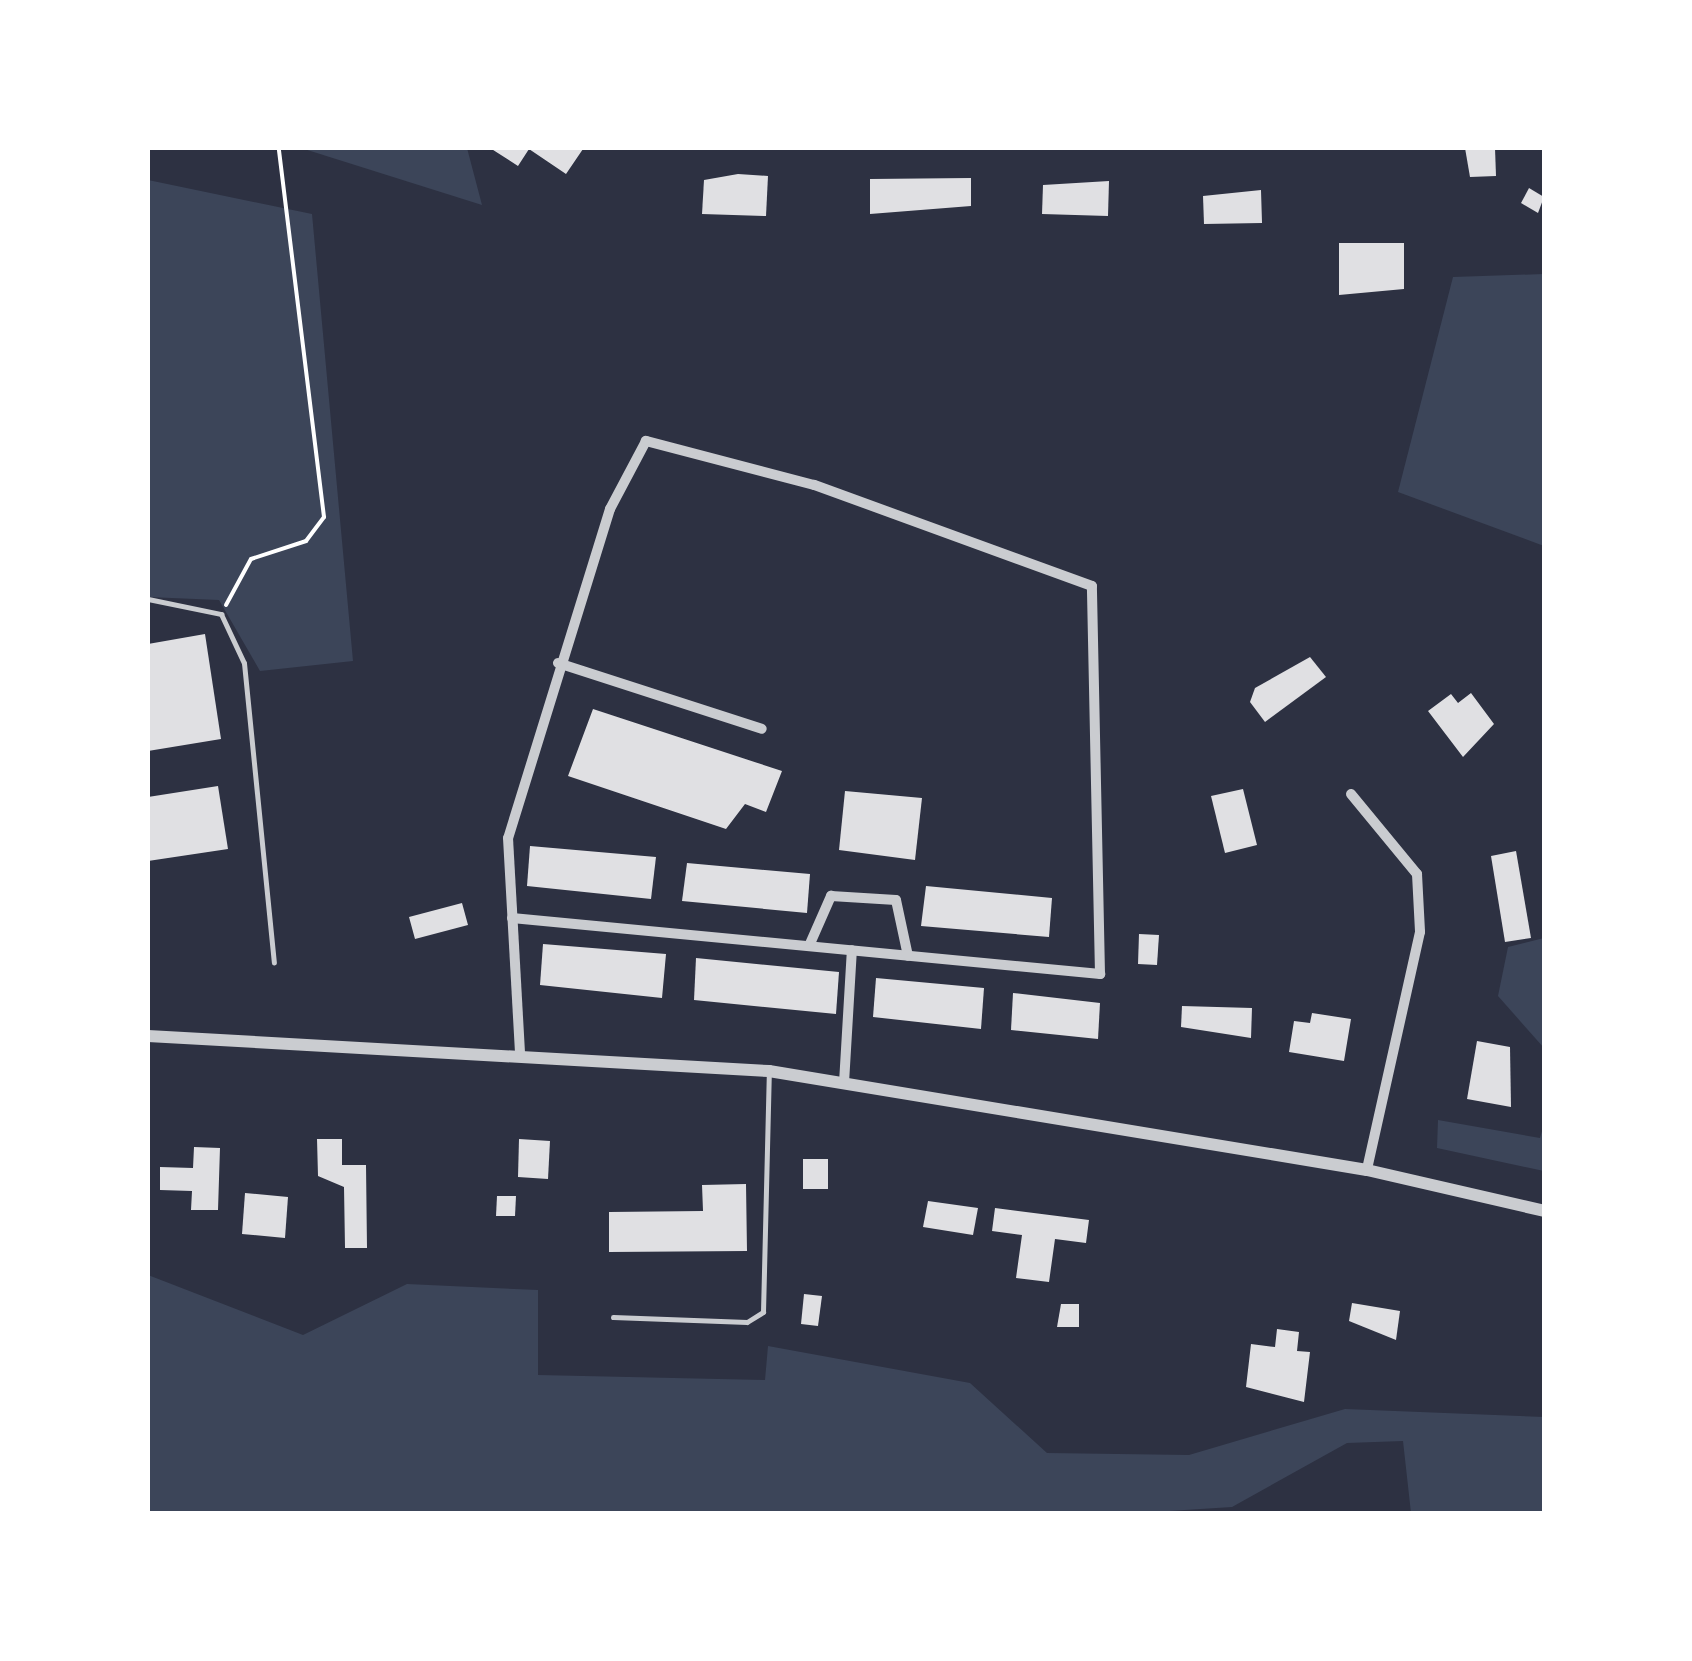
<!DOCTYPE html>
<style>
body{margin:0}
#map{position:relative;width:1692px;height:1661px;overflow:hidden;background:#2d3142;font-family:"Libre Baskerville",serif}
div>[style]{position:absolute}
.green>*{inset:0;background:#3c4559}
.building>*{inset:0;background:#e0e0e3}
.path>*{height:4px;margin:-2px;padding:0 2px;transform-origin:2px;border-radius:2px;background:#fff}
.service>*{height:5px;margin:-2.5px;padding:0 2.5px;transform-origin:2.5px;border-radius:2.5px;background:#caccd0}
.minor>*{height:10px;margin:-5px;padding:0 5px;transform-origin:5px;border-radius:5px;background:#caccd0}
.tertiary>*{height:12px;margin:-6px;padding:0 6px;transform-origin:6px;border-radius:6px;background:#caccd0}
span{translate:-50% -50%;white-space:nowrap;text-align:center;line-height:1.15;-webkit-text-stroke:10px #fff;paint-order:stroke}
.frame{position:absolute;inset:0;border:150px solid #fff;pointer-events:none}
</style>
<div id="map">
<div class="green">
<i style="clip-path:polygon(301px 148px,467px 148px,482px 205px)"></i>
<i style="clip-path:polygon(148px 180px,312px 214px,353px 661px,260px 671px,219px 600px,148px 597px)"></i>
<i style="clip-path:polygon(1544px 274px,1544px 546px,1398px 492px,1453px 277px)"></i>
<i style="clip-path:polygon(1544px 938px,1544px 1048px,1498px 996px,1508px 947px)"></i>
<i style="clip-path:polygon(1438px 1120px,1540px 1138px,1544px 1124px,1544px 1171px,1437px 1148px)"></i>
<i style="clip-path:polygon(148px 1275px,303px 1335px,407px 1284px,538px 1290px,538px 1375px,765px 1380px,768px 1346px,970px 1383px,1047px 1453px,1189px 1455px,1345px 1409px,1544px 1417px,1544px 1513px,1411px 1513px,1403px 1441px,1347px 1443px,1232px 1507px,1138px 1513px,148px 1513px)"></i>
</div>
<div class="building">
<i style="clip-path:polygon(490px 148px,580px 148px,583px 149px,566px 174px,529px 149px,518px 166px)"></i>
<i style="clip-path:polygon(1465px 148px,1495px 148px,1496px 176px,1470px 177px)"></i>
<i style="clip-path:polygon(738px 174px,768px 176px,766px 216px,702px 214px,704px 180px)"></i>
<i style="clip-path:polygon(971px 178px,971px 206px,870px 214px,870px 179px)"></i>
<i style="clip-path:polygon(1109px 181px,1108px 216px,1042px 214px,1043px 185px)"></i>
<i style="clip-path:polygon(1529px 188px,1544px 197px,1538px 213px,1521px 203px)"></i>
<i style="clip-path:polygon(1261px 190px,1262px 223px,1204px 224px,1203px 196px)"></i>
<i style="clip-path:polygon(1339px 243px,1404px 243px,1404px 289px,1339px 295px)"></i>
<i style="clip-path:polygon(205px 634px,221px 739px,148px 751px,148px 644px)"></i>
<i style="clip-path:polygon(1310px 657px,1326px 677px,1265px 722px,1250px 702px,1255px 688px)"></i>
<i style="clip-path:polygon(1471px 693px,1494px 724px,1463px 757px,1428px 711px,1451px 694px,1458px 703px)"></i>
<i style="clip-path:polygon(593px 709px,782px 771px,766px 812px,745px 804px,726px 829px,568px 776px)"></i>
<i style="clip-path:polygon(218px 786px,228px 849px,148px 861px,148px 797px)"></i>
<i style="clip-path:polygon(1243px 789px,1257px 845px,1225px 853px,1211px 796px)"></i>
<i style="clip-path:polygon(845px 791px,922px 798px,915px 860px,839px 850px)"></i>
<i style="clip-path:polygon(530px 846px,656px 857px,651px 899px,527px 886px)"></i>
<i style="clip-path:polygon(1516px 851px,1531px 938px,1505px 942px,1491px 856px)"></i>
<i style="clip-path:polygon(687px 863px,810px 874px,807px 913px,682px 901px)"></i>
<i style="clip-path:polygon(926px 886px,1052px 898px,1049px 937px,921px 926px)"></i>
<i style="clip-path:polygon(462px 903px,468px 925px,415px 939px,409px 917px)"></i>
<i style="clip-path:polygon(1139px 934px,1159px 935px,1157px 965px,1138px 964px)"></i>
<i style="clip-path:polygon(543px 944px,666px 954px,662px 998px,540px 985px)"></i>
<i style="clip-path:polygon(696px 958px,839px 972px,836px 1014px,694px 1000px)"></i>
<i style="clip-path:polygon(876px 978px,984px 988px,981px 1029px,873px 1017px)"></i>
<i style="clip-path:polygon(1013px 993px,1100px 1003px,1098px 1039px,1011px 1030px)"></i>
<i style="clip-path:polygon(1182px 1006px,1252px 1008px,1251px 1038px,1181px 1027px)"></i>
<i style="clip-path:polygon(1312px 1013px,1351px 1019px,1344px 1061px,1289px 1052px,1294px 1021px,1310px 1023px)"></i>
<i style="clip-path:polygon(1477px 1041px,1510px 1047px,1511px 1107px,1467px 1099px)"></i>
<i style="clip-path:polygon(317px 1139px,342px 1139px,342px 1165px,366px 1165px,367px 1248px,345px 1248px,344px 1187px,318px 1176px)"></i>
<i style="clip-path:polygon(519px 1139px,550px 1141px,548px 1179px,518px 1177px)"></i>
<i style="clip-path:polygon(194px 1147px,220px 1148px,218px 1210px,191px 1210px,192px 1191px,160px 1190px,160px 1167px,193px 1168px)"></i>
<i style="clip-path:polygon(803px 1159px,828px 1159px,828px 1189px,803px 1189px)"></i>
<i style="clip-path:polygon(746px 1184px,747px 1251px,609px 1252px,609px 1212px,703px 1211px,702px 1185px)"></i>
<i style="clip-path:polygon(245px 1193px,288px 1197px,285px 1238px,242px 1234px)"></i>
<i style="clip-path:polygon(497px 1196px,516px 1196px,515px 1216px,496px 1216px)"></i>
<i style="clip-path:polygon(928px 1201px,978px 1208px,973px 1235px,923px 1227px)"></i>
<i style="clip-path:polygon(995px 1208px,1089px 1220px,1086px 1243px,1055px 1239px,1049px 1282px,1016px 1278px,1022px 1235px,992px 1231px)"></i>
<i style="clip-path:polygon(804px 1294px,822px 1296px,818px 1326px,801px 1324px)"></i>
<i style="clip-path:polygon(1352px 1303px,1400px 1311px,1396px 1340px,1349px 1321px)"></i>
<i style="clip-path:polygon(1061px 1304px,1079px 1304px,1079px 1327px,1057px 1327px)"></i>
<i style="clip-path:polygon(1277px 1329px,1299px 1332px,1297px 1351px,1310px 1352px,1304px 1402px,1246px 1387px,1251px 1344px,1275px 1347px)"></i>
</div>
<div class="path">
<i style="left:226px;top:605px;width:52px;rotate:-61.5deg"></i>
<i style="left:251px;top:559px;width:58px;rotate:-18.1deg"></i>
<i style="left:306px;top:541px;width:30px;rotate:-53deg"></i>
<i style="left:324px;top:517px;width:372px;rotate:-97deg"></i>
</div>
<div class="service">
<i style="left:148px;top:599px;width:75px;rotate:11.6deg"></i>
<i style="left:221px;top:614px;width:54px;rotate:64.9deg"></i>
<i style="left:244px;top:663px;width:301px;rotate:84.3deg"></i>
<i style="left:613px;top:1317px;width:134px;rotate:2.1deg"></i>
<i style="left:747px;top:1322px;width:19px;rotate:-32deg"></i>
<i style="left:763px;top:1312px;width:238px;rotate:-88.6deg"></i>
</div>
<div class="minor">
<i style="left:558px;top:663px;width:214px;rotate:17.9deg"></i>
<i style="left:1351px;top:794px;width:104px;rotate:50.5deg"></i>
<i style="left:1417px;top:874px;width:58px;rotate:87deg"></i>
<i style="left:1420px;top:932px;width:244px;rotate:102.6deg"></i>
<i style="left:512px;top:918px;width:591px;rotate:5.44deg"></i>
<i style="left:1100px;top:974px;width:388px;rotate:-91.2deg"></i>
<i style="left:1092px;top:586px;width:296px;rotate:-160deg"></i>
<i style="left:814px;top:485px;width:174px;rotate:-165.3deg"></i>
<i style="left:646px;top:441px;width:77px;rotate:117.9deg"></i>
<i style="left:610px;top:509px;width:344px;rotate:107.2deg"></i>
<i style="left:508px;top:838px;width:218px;rotate:86.8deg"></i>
<i style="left:809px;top:946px;width:55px;rotate:-66.3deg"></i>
<i style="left:831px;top:896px;width:65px;rotate:3.5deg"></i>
<i style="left:896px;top:900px;width:57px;rotate:77.9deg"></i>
<i style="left:844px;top:1083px;width:133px;rotate:-86.6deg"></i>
</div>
<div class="tertiary">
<i style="left:148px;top:1036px;width:622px;rotate:3.23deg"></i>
<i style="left:769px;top:1071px;width:606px;rotate:9.4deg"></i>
<i style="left:1367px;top:1170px;width:182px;rotate:13deg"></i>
</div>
<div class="frame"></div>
</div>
